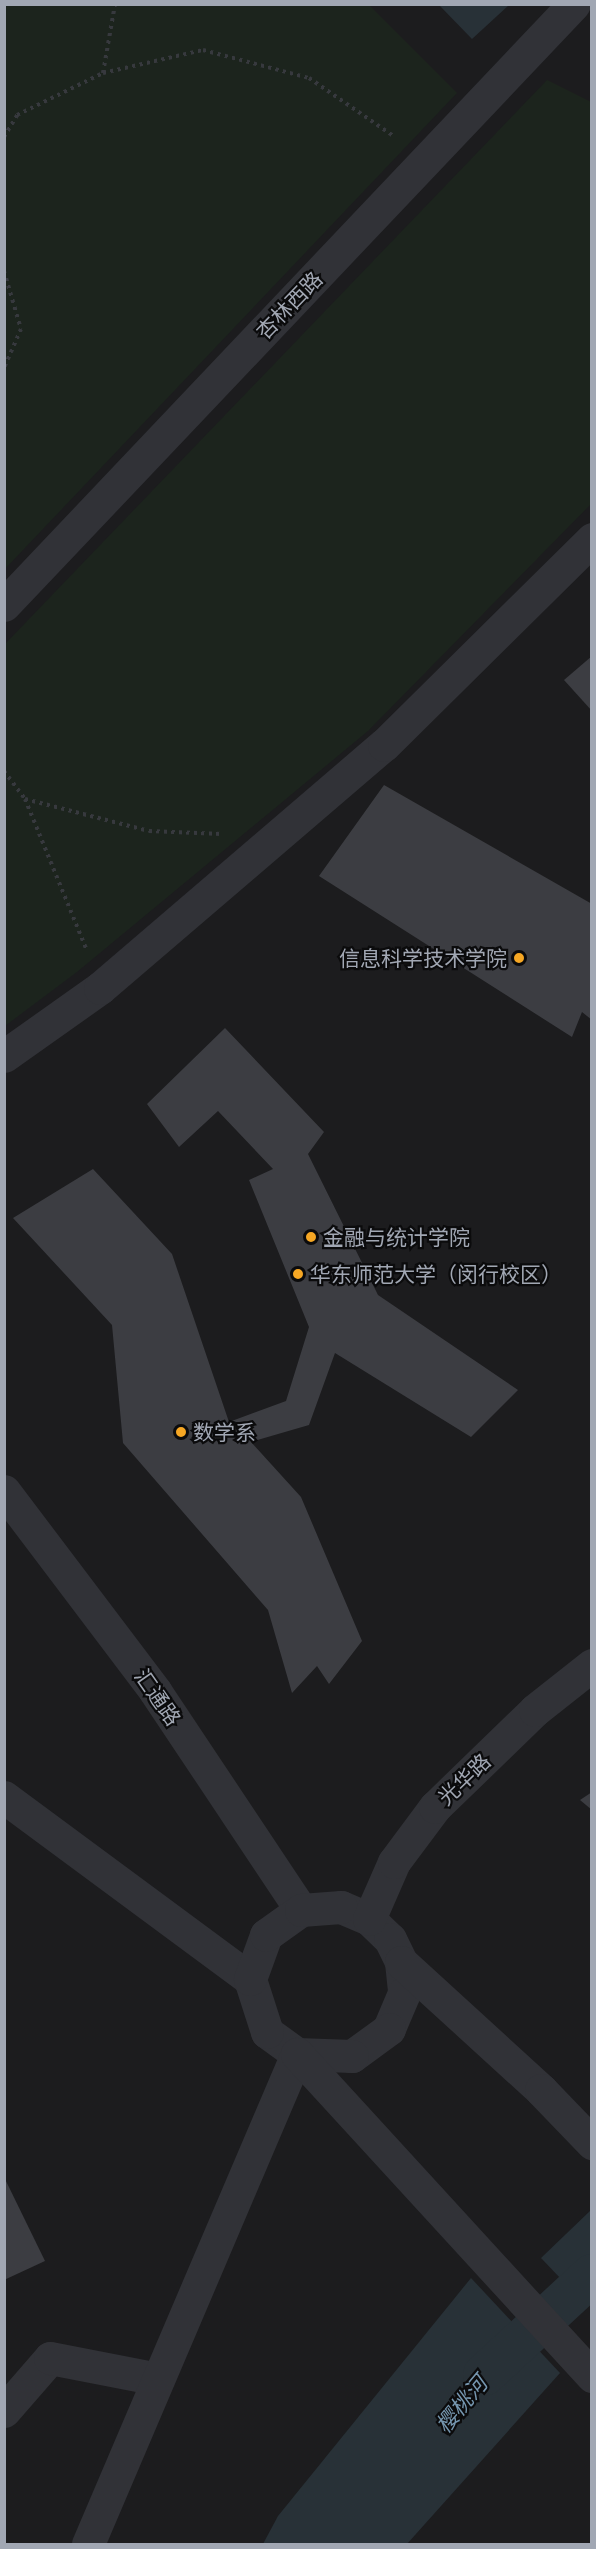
<!DOCTYPE html>
<meta charset="utf-8">
<style>
body{margin:0}
#map{position:relative;width:596px;height:2549px;overflow:hidden;background:#101011;font-family:"Golos Text","Noto Sans SC",sans-serif}
div>[style]{position:absolute}
.built>*{inset:0;background:#1c1c1e}
.green>*{inset:0;background:#1c241d}
.water>*{inset:0;background:#283137}
.canal>*{height:42px;margin:-21px;padding:0 21px;transform-origin:21px;border-radius:21px;background:#283137}
.building>*{inset:0;background:#3c3d42}
.path>*{height:4px;margin-top:-2px;transform-origin:0;background:repeating-linear-gradient(90deg,#37393e 0 3px,transparent 0 7.5px)}
.street>*{height:33px;margin:-16.5px;padding:0 16.5px;transform-origin:16.5px;border-radius:16.5px;background:#313237}
.dots>*{width:16px;height:16px;translate:-50% -50%;box-sizing:border-box;border:3px solid #0b0b0c;border-radius:50%}
span{translate:-50% -50%;white-space:nowrap;text-align:center;line-height:1.15;-webkit-text-stroke:4.5px #0b0b0c;paint-order:stroke}
.street-label{font-size:21px;color:#a1a7b3}
.poi-label{font-size:21px;color:#a1a7b3}
.right{translate:-100% -50%;text-align:right}
.left{translate:0 -50%;text-align:left}
.water-label{font-size:22px;color:#7697b0;font-style:italic}
.frame{position:absolute;inset:0;border:6px solid #a1a7b3;pointer-events:none}
</style>
<div id="map">
<div class="built">
<i style="clip-path:polygon(5px 5px,591px 5px,591px 2544px,5px 2544px)"></i>
</div>
<div class="green">
<i style="clip-path:polygon(5px 4px,369px 5px,457px 93px,5px 569px)"></i>
<i style="clip-path:polygon(547px 80px,591px 102px,591px 504px,368px 731px,77px 972px,5px 1026px,5px 644px)"></i>
</div>
<div class="water">
<i style="clip-path:polygon(439px 5px,509px 5px,472px 39px)"></i>
<i style="clip-path:polygon(591px 2210px,591px 2293px,583px 2302px,541px 2258px)"></i>
<i style="clip-path:polygon(471px 2278px,560px 2373px,407px 2544px,263px 2544px,278px 2516px)"></i>
</div>
<div class="canal">
<i style="left:484px;top:2375px;width:147px;rotate:-42.8deg"></i>
</div>
<div class="building">
<i style="clip-path:polygon(592px 656px,592px 711px,564px 680px)"></i>
<i style="clip-path:polygon(384px 785px,592px 904px,592px 1020px,582px 1012px,572px 1037px,319px 876px)"></i>
<i style="clip-path:polygon(225px 1028px,324px 1132px,308px 1154px,378px 1295px,518px 1390px,471px 1437px,335px 1353px,309px 1425px,251px 1442px,301px 1497px,362px 1641px,329px 1684px,317px 1666px,292px 1693px,268px 1610px,123px 1443px,112px 1325px,13px 1218px,93px 1169px,172px 1254px,229px 1422px,286px 1401px,309px 1327px,249px 1180px,273px 1169px,218px 1111px,179px 1147px,147px 1104px)"></i>
<i style="clip-path:polygon(592px 1792px,592px 1810px,580px 1800px)"></i>
<i style="clip-path:polygon(4px 2177px,45px 2261px,4px 2280px)"></i>
</div>
<div class="path">
<i style="left:103px;top:73px;width:70px;rotate:-80.1deg"></i>
<i style="left:4px;top:137px;width:26px;rotate:-59deg"></i>
<i style="left:17px;top:115px;width:96px;rotate:-26deg"></i>
<i style="left:103px;top:73px;width:103px;rotate:-13deg"></i>
<i style="left:203px;top:50px;width:110px;rotate:14.8deg"></i>
<i style="left:309px;top:78px;width:104px;rotate:34.5deg"></i>
<i style="left:4px;top:271px;width:60px;rotate:73.7deg"></i>
<i style="left:21px;top:329px;width:43px;rotate:113.6deg"></i>
<i style="left:4px;top:771px;width:35px;rotate:53deg"></i>
<i style="left:25px;top:799px;width:164px;rotate:67.8deg"></i>
<i style="left:25px;top:799px;width:128px;rotate:14.5deg"></i>
<i style="left:149px;top:831px;width:73px;rotate:2.4deg"></i>
</div>
<div class="street">
<i style="left:4px;top:605px;width:828px;rotate:-46.52deg"></i>
<i style="left:4px;top:1056px;width:118px;rotate:-35.3deg"></i>
<i style="left:100px;top:988px;width:374px;rotate:-40.6deg"></i>
<i style="left:384px;top:745px;width:293px;rotate:-44.7deg"></i>
<i style="left:4px;top:1491px;width:251px;rotate:52.9deg"></i>
<i style="left:155px;top:1691px;width:263px;rotate:56.3deg"></i>
<i style="left:4px;top:1797px;width:306px;rotate:36.5deg"></i>
<i style="left:341px;top:1907px;width:30px;rotate:23deg"></i>
<i style="left:369px;top:1919px;width:29px;rotate:44deg"></i>
<i style="left:390px;top:1939px;width:25px;rotate:64deg"></i>
<i style="left:401px;top:1962px;width:31px;rotate:84deg"></i>
<i style="left:404px;top:1993px;width:39px;rotate:113deg"></i>
<i style="left:389px;top:2029px;width:46px;rotate:143.9deg"></i>
<i style="left:352px;top:2056px;width:55px;rotate:-177.9deg"></i>
<i style="left:297px;top:2054px;width:37px;rotate:-144deg"></i>
<i style="left:267px;top:2032px;width:56px;rotate:-107.8deg"></i>
<i style="left:250px;top:1979px;width:47px;rotate:-70deg"></i>
<i style="left:266px;top:1935px;width:43px;rotate:-35.5deg"></i>
<i style="left:301px;top:1910px;width:40px;rotate:-4.3deg"></i>
<i style="left:369px;top:1919px;width:62px;rotate:-66.3deg"></i>
<i style="left:394px;top:1862px;width:69px;rotate:-53.3deg"></i>
<i style="left:435px;top:1807px;width:139px;rotate:-44.1deg"></i>
<i style="left:535px;top:1710px;width:73px;rotate:-38.3deg"></i>
<i style="left:401px;top:1962px;width:190px;rotate:42.4deg"></i>
<i style="left:541px;top:2090px;width:74px;rotate:46.1deg"></i>
<i style="left:4px;top:2411px;width:70px;rotate:-49deg"></i>
<i style="left:50px;top:2358px;width:110px;rotate:11deg"></i>
<i style="left:88px;top:2544px;width:533px;rotate:-66.9deg"></i>
<i style="left:297px;top:2054px;width:437px;rotate:47.5deg"></i>
</div>
<div class="dots">
<i style="left:519px;top:958px;background:#f6a724"></i>
<i style="left:311px;top:1237px;background:#f6a724"></i>
<i style="left:298px;top:1274px;background:#f6a724"></i>
<i style="left:181px;top:1432px;background:#f6a724"></i>
</div>
<div class="street-label">
<span style="left:289px;top:305px;rotate:-46deg">杏林西路</span>
<span style="left:158px;top:1697px;rotate:55deg">汇通路</span>
<span style="left:464px;top:1779px;rotate:-44deg">光华路</span>
</div>
<div class="poi-label">
<span class="right" style="left:507px;top:958px">信息科学技术学院</span>
<span class="left" style="left:323px;top:1237px">金融与统计学院</span>
<span class="left" style="left:310px;top:1274px">华东师范大学（闵行校区）</span>
<span class="left" style="left:193px;top:1432px">数学系</span>
</div>
<div class="water-label">
<span style="left:461px;top:2404px;rotate:-50deg">樱桃河</span>
</div>
<div class="frame"></div>
</div>
